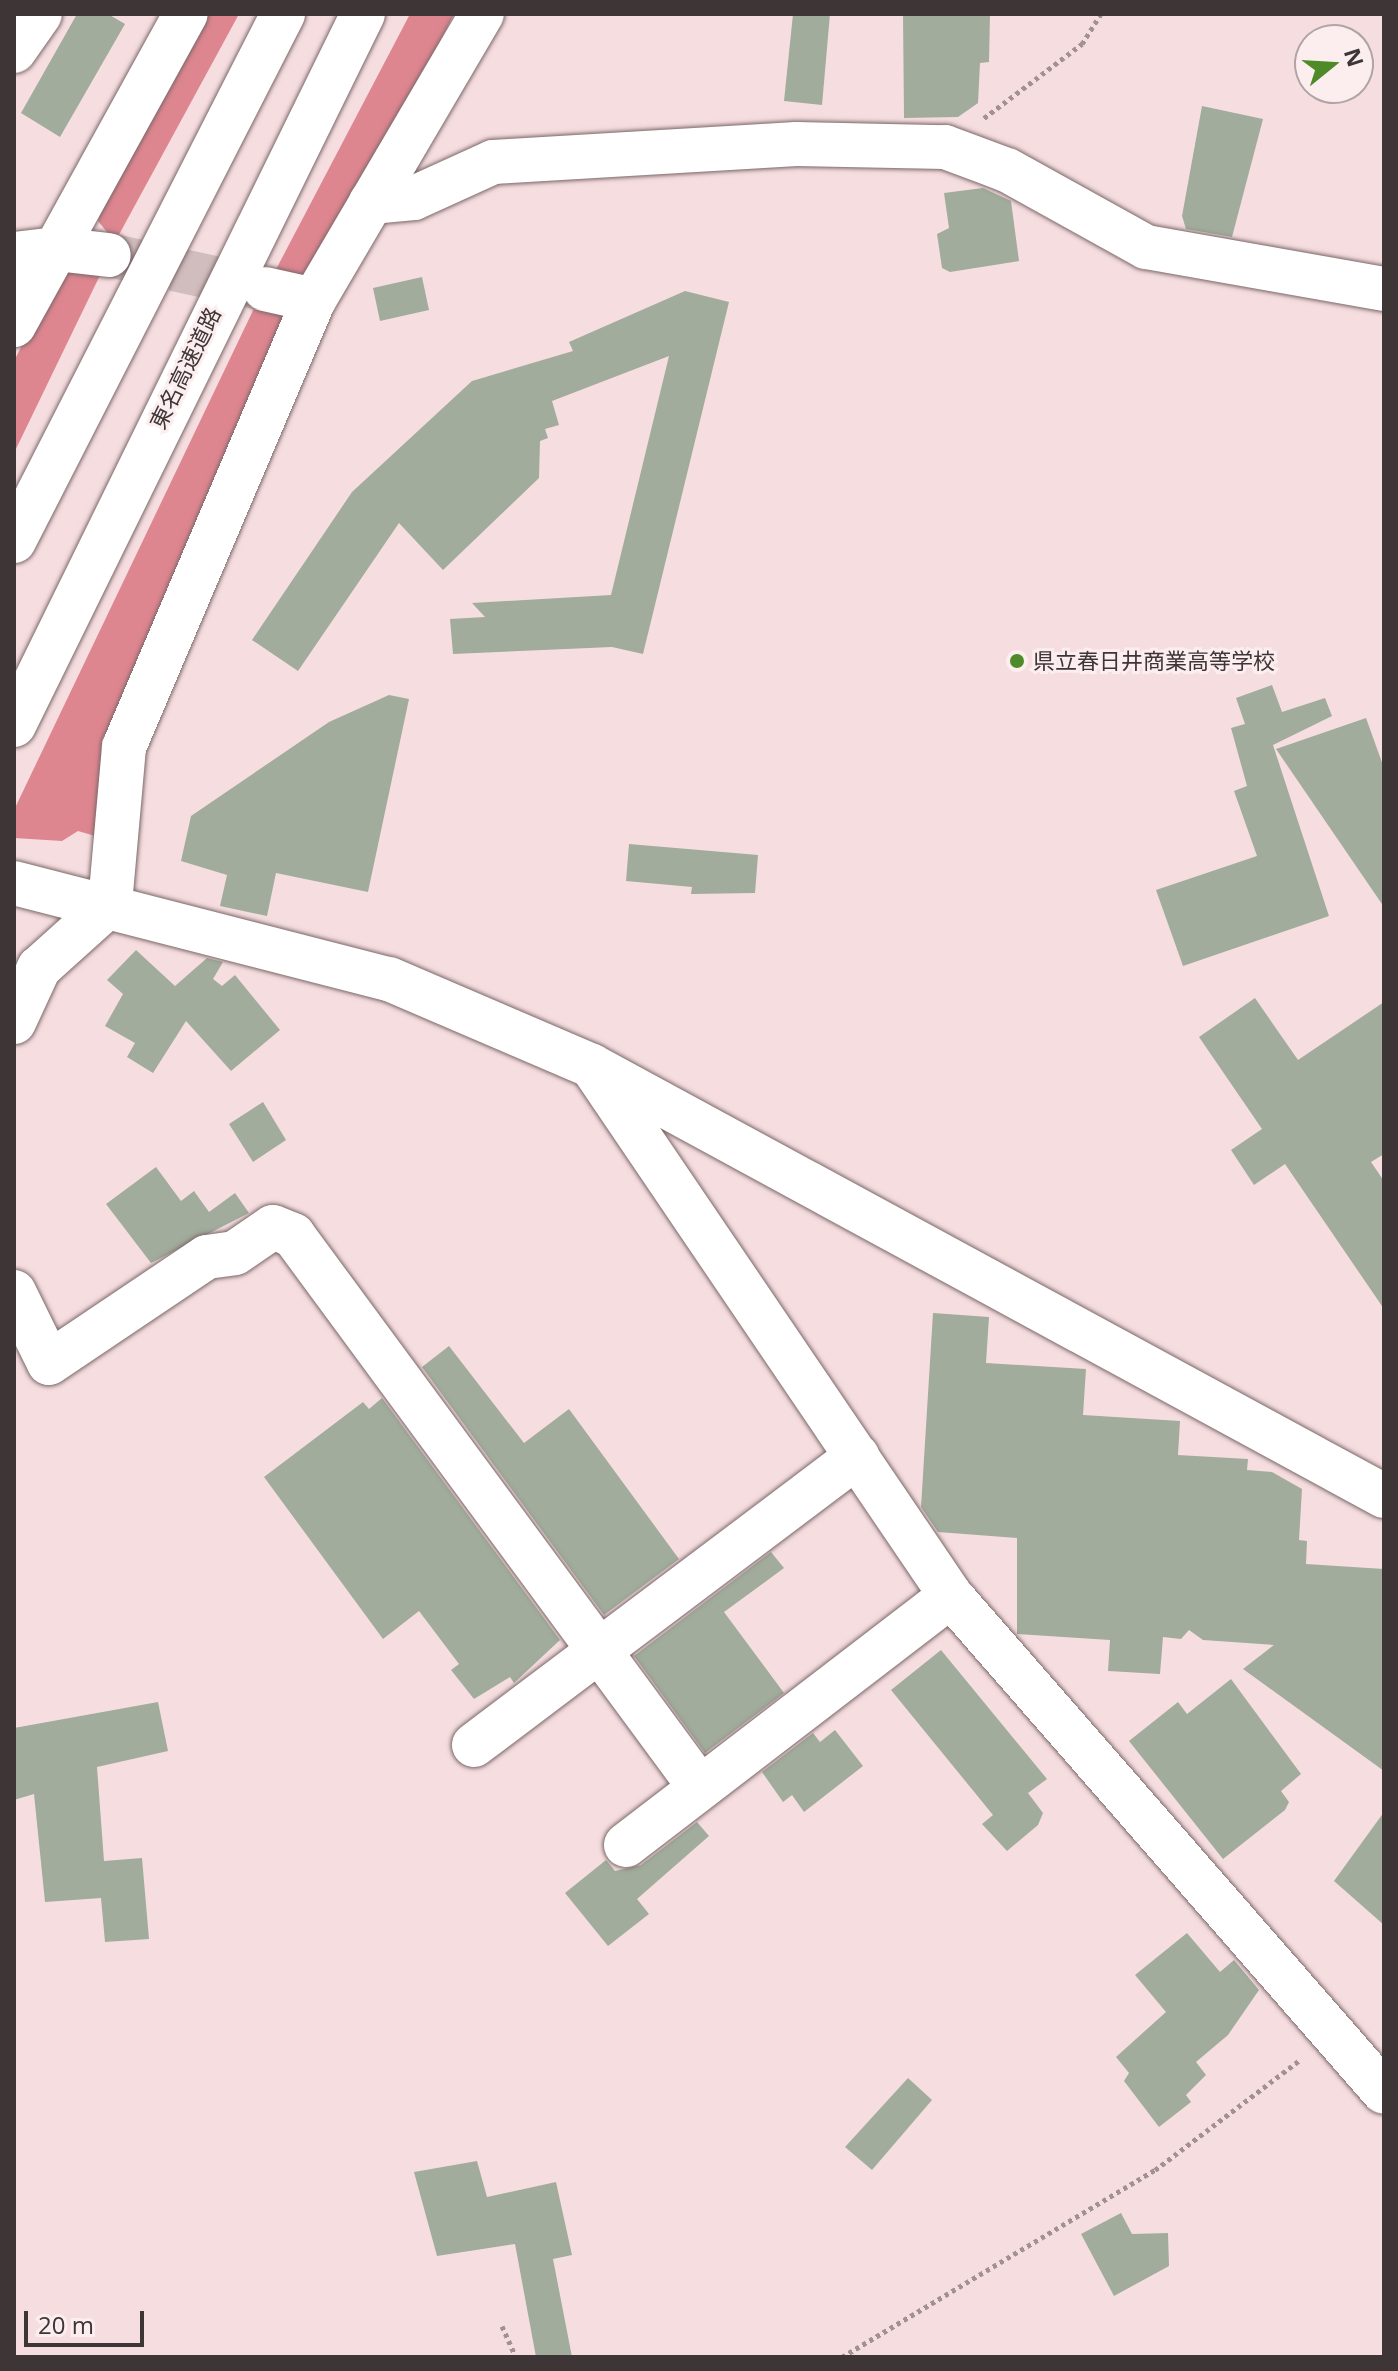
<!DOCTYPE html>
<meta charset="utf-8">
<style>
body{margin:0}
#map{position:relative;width:1398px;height:2371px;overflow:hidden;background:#f6dee0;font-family:"Open Sans","Noto Sans JP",sans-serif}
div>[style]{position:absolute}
.forest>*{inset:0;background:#de8690}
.building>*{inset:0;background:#a1ac9c}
.minor-tunnel>*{height:44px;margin-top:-22px;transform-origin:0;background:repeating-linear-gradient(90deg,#d1bcbe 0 44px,transparent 0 66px)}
.path>*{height:5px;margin-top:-2.5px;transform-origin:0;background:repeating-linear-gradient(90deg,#a29192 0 4px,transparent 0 8px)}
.roads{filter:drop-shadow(0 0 2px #7b6768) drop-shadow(0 0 2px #7b6768)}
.minor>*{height:44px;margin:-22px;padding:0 22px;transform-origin:22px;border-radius:22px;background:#fff}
.motorway>*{height:44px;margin:-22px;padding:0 22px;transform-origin:22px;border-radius:22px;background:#fff}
.dots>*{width:22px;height:22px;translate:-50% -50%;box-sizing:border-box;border:4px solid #fceeef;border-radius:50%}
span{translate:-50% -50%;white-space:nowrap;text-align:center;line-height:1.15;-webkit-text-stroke:6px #fceeef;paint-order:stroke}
.street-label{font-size:22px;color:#3e3536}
.poi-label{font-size:22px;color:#3e3536}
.left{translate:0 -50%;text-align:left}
.frame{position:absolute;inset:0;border:16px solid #3e3536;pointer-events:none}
.north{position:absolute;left:1294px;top:24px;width:80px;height:80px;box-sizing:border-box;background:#fceeef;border:2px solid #b0a4a5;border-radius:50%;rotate:72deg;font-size:22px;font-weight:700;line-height:32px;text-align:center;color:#3e3536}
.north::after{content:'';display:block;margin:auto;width:28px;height:36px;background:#4e8a28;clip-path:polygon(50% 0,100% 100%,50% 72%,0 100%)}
.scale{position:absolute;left:24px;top:2311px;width:120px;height:36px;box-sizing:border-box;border:4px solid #3e3536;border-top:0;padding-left:10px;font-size:24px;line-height:28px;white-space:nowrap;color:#3e3536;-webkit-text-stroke:6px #fceeef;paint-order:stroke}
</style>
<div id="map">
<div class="forest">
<i style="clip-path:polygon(198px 14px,239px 14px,115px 242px,98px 221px,102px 203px)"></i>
<i style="clip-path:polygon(410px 14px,454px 14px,328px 261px,315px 274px,272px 277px)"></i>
<i style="clip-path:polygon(104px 267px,14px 453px,14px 361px,59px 273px)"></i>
<i style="clip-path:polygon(259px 298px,275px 303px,292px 325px,102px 838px,78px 831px,62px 841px,14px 838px,14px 810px)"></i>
</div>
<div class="building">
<i style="clip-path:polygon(77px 14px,108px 14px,125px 24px,60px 137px,21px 113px)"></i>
<i style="clip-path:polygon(793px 14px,830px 14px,822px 105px,784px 101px)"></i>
<i style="clip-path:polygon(903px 14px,990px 14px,989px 62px,980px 63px,978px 103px,958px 117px,904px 118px)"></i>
<i style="clip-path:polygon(1202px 106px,1263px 119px,1232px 237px,1186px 229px,1182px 216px)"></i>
<i style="clip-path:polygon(983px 188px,1011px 201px,1019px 261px,950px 272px,942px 268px,937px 234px,949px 228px,944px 193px)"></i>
<i style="clip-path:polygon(422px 277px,429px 310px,380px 321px,373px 288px)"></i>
<i style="clip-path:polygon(685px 291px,729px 302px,643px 654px,612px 647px,453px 654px,450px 619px,485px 617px,472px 603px,611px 595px,669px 356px,552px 401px,559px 425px,545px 429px,548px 438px,540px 441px,539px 478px,443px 570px,399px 523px,298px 671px,252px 640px,352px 492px,472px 381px,573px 351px,569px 342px)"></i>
<i style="clip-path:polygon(1272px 685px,1282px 712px,1325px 698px,1332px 716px,1273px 745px,1329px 916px,1183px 966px,1156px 890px,1257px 856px,1234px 791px,1247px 786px,1231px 728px,1245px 724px,1236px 698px)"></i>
<i style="clip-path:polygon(389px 695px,409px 699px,368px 892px,276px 873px,267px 916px,220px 906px,227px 875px,181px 861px,191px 816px,329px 722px)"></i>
<i style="clip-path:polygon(1366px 718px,1384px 768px,1384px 907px,1276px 749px)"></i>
<i style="clip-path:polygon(629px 844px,758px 855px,755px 893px,691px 894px,692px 887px,626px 881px)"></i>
<i style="clip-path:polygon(136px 950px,175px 986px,207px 958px,223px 962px,213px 979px,222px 986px,235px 975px,280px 1030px,231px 1071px,186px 1021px,153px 1073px,127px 1057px,135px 1043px,105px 1026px,123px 994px,107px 980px)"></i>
<i style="clip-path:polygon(1255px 998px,1298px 1060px,1384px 1002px,1384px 1154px,1371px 1162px,1384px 1181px,1384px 1309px,1285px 1164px,1254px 1185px,1231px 1150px,1262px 1129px,1199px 1037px)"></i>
<i style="clip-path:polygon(263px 1102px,286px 1140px,253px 1162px,229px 1124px)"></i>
<i style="clip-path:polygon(156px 1167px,181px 1201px,194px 1191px,209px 1212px,235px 1193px,249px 1213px,151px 1263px,106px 1204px)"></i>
<i style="clip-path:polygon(933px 1313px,989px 1317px,986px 1363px,1086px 1369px,1083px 1415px,1180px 1421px,1178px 1455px,1248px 1459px,1247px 1470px,1272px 1472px,1302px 1489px,1299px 1540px,1307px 1541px,1306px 1564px,1384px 1569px,1384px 1771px,1243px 1669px,1274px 1645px,1203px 1640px,1189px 1630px,1181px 1639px,1163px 1637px,1160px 1674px,1108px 1671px,1110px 1640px,1017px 1634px,1017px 1538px,938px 1532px,921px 1507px)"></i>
<i style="clip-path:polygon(449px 1346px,524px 1443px,569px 1409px,679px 1559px,604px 1615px,422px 1367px)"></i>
<i style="clip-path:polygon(382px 1398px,560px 1640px,514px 1683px,510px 1677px,474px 1699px,451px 1670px,459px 1664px,419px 1611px,383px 1639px,264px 1477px,363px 1402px,369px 1409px)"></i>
<i style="clip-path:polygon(771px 1552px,784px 1568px,724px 1612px,784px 1693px,705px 1753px,634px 1656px)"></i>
<i style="clip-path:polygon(941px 1650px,1047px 1779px,1028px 1793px,1043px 1813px,1038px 1825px,1007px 1851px,982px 1824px,993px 1815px,891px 1690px)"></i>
<i style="clip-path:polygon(1231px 1679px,1301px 1774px,1281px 1791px,1289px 1802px,1285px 1810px,1223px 1859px,1129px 1741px,1178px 1702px,1187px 1714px)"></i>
<i style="clip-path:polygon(158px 1702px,168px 1751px,97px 1767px,104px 1861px,142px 1858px,149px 1939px,105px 1942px,101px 1898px,45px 1902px,34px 1794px,14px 1800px,14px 1728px)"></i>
<i style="clip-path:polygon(835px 1730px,863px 1766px,804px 1812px,792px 1795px,783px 1802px,762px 1772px,813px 1733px,820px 1742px)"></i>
<i style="clip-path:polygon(1384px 1812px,1384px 1925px,1334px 1881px)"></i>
<i style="clip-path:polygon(697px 1822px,709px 1836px,637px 1899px,649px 1914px,608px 1946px,565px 1893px,606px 1860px,615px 1871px,641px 1865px)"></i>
<i style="clip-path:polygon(1187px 1933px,1220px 1972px,1234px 1960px,1259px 1990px,1228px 2035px,1196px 2062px,1206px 2075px,1186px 2095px,1191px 2102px,1159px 2127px,1124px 2081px,1129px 2073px,1116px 2057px,1166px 2012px,1135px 1975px)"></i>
<i style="clip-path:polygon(908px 2078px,932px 2100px,872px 2170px,845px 2147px)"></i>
<i style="clip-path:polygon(477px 2161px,487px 2197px,556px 2182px,572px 2255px,553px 2259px,572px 2357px,536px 2357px,515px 2244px,437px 2256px,414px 2172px)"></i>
<i style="clip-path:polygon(1121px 2213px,1132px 2234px,1168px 2233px,1169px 2266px,1114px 2296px,1081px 2234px)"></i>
</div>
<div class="minor-tunnel">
<i style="left:109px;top:255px;width:160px;rotate:12.3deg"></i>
</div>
<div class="path">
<i style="left:984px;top:118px;width:123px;rotate:-37.1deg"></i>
<i style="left:1082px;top:44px;width:36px;rotate:-58deg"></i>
<i style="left:502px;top:2326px;width:34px;rotate:66deg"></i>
<i style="left:842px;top:2357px;width:365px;rotate:-30.9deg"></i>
<i style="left:1155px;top:2170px;width:183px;rotate:-37.2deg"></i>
</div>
<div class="roads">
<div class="minor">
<i style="left:14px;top:51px;width:45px;rotate:-54.9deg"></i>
<i style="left:371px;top:202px;width:43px;rotate:-5.3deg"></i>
<i style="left:414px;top:198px;width:87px;rotate:-24.5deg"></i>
<i style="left:493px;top:162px;width:304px;rotate:-3.4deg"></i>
<i style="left:796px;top:144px;width:149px;rotate:1.2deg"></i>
<i style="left:945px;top:147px;width:66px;rotate:20.4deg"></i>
<i style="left:1007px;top:170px;width:159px;rotate:29deg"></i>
<i style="left:1146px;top:247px;width:242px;rotate:10deg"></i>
<i style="left:14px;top:254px;width:42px;rotate:-6.8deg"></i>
<i style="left:56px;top:249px;width:53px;rotate:6.5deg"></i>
<i style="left:265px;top:289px;width:50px;rotate:12.7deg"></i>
<i style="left:14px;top:325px;width:355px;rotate:-61.1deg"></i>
<i style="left:14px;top:883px;width:387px;rotate:14.4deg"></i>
<i style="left:389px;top:979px;width:221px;rotate:23.2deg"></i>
<i style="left:592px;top:1066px;width:901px;rotate:28.5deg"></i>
<i style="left:14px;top:1022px;width:60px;rotate:-65.2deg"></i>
<i style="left:39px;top:968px;width:96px;rotate:-42deg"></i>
<i style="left:110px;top:904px;width:158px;rotate:-84.9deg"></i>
<i style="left:124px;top:747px;width:486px;rotate:-67deg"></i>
<i style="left:314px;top:300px;width:332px;rotate:-59.6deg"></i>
<i style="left:595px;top:1071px;width:634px;rotate:55.86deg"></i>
<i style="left:951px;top:1596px;width:658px;rotate:48.88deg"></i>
<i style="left:14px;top:1292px;width:79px;rotate:63.8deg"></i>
<i style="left:49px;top:1363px;width:190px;rotate:-33.9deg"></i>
<i style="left:207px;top:1257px;width:28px;rotate:-8deg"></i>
<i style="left:235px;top:1253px;width:46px;rotate:-34.4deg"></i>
<i style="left:273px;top:1227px;width:22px;rotate:22deg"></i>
<i style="left:293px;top:1235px;width:684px;rotate:53.62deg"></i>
<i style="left:474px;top:1745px;width:480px;rotate:-37deg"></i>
<i style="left:626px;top:1845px;width:409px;rotate:-37.5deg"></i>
</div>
<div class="motorway">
<i style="left:14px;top:541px;width:592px;rotate:-62.96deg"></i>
<i style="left:14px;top:725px;width:792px;rotate:-63.86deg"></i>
</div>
</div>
<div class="dots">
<i style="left:1017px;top:661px;background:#4e8a28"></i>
</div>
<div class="street-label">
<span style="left:185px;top:368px;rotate:-64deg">東名高速道路</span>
</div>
<div class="poi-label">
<span class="left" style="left:1033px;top:661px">県立春日井商業高等学校</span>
</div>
<div class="frame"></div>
<div class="north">N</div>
<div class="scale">20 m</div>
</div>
